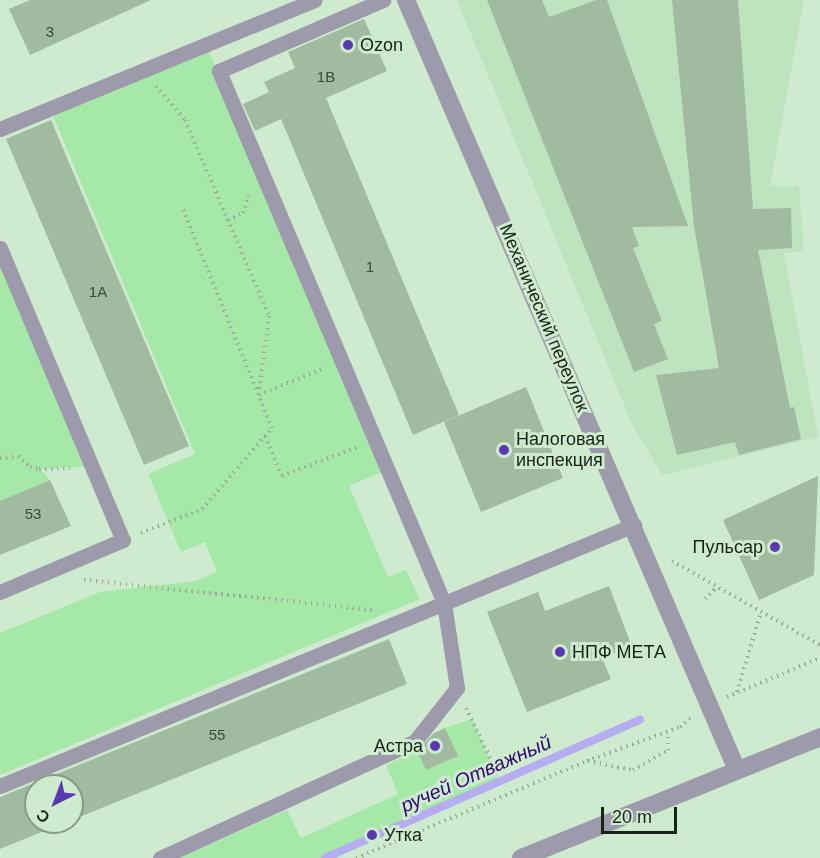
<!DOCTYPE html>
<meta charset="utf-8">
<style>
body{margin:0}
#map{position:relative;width:820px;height:858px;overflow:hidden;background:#cfebcf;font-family:Arial,sans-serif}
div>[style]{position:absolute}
.built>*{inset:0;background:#bfe2bf}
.green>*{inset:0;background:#a6e8a8}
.stream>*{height:8px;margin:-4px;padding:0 4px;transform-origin:4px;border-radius:4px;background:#b5acf1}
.building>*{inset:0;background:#a0bba0}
.path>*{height:4px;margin-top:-2px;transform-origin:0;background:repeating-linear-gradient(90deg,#97ae97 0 1.5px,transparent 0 6px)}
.lane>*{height:15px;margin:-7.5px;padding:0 7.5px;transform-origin:7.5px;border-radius:7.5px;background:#9d9bab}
.street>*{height:18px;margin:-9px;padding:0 9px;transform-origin:9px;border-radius:9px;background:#9d9bab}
.dots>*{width:16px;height:16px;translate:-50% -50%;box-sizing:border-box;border:3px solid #cfebcf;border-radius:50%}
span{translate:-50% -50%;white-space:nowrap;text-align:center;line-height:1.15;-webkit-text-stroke:6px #cfebcf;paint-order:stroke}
.number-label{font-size:15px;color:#3a493a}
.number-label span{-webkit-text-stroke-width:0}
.poi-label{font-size:18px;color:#182318}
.left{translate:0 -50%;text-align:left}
.right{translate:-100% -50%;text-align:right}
.street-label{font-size:18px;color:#182318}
.water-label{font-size:20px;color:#310b71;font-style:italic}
.north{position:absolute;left:24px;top:774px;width:60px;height:60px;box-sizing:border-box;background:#cfebcf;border:2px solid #869b86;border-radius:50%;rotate:222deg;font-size:16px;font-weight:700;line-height:24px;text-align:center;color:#182318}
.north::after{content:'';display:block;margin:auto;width:21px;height:27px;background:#5a38b0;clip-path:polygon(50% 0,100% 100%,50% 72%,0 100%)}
.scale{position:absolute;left:601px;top:807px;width:76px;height:27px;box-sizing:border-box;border:3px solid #182318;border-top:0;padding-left:8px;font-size:18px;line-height:21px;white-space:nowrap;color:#182318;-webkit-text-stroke:4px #cfebcf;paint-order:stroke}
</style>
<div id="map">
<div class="built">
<i style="clip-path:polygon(457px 0,804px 0,770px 186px,799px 186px,804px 251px,784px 253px,818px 437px,662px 475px,632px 424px)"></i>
</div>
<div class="green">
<i style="clip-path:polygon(209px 51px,385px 471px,349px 486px,388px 577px,406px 570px,420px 599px,0 775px,0 633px,100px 592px,196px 581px,217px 572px,205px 542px,181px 552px,148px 474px,195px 454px,53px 116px)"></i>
<i style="clip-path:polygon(0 248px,92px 466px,40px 469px,50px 480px,0 501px)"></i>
<i style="clip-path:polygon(472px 719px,499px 779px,324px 858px,180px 858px,287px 810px,301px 838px,398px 794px,386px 765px,417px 751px,426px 770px,457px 756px,445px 728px)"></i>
</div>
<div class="stream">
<i style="left:325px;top:858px;width:344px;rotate:-23.7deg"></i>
</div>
<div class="building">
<i style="clip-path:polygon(30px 0,151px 0,30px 55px,9px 9px)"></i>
<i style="clip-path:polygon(487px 0,542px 0,549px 17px,596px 0,607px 0,688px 226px,632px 227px,639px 246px,633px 248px,662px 321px,654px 324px,668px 359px,634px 372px)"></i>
<i style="clip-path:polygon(672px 0,738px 0,753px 209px,791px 208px,792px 248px,758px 250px,790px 408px,794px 407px,801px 439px,739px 455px,735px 442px,677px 455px,656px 375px,719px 368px,694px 226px)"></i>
<i style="clip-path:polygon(364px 19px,387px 71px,326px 98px,459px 415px,413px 435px,281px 119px,255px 131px,243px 104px,269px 92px,264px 82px,295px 68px,288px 52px)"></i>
<i style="clip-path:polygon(51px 120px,189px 446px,144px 465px,6px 139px)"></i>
<i style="clip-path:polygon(526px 387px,563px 478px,481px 512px,444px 422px)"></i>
<i style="clip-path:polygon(818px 476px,814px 575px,759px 600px,723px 520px)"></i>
<i style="clip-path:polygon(50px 480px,71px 526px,0 555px,0 501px)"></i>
<i style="clip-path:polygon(609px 586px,632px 647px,602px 658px,611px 679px,527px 712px,487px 612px,538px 592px,545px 611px)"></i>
<i style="clip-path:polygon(389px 639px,407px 684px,72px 820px,72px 786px,36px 786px,36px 822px,66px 822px,0 849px,0 797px)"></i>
<i style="clip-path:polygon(445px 728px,458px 756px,426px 770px,417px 751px,434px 733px)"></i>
</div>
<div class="path">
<i style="left:156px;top:86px;width:45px;rotate:49.5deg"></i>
<i style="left:185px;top:120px;width:213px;rotate:66.8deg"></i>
<i style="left:269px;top:316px;width:79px;rotate:97.3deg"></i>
<i style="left:228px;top:220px;width:17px;rotate:-25deg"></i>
<i style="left:243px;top:213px;width:19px;rotate:-72deg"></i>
<i style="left:259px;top:395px;width:70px;rotate:-22.6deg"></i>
<i style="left:265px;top:436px;width:43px;rotate:67deg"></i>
<i style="left:282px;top:476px;width:80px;rotate:-21.1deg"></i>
<i style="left:0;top:458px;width:18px;rotate:-6deg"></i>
<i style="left:18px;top:456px;width:16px;rotate:43deg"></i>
<i style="left:30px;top:467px;width:9px;rotate:13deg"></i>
<i style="left:39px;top:469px;width:31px;rotate:-2deg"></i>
<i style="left:141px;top:533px;width:66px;rotate:-21.5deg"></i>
<i style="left:202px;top:509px;width:107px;rotate:-49.2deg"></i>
<i style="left:272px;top:428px;width:240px;rotate:-112.1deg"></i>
<i style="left:672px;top:561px;width:170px;rotate:29.6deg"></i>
<i style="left:84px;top:580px;width:292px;rotate:5.9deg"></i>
<i style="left:705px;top:599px;width:17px;rotate:-45deg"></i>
<i style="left:737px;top:692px;width:84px;rotate:-73.3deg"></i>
<i style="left:727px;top:697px;width:101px;rotate:-22.8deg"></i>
<i style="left:466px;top:708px;width:64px;rotate:64.2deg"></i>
<i style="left:588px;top:761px;width:46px;rotate:11.3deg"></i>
<i style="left:633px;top:770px;width:40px;rotate:-29.7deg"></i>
<i style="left:668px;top:750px;width:18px;rotate:-90deg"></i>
<i style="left:356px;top:858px;width:251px;rotate:-22.8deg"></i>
<i style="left:587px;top:761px;width:99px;rotate:-20.1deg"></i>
<i style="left:680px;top:727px;width:16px;rotate:-40deg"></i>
</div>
<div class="lane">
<i style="left:0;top:129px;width:340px;rotate:-22.3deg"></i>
<i style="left:0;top:248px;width:317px;rotate:67.2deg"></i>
<i style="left:123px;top:540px;width:134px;rotate:157.1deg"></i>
<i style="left:0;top:786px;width:686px;rotate:-22.38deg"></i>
<i style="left:160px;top:858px;width:281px;rotate:-24.6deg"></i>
<i style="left:415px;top:741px;width:68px;rotate:-51.6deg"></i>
<i style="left:457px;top:688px;width:86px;rotate:-98.7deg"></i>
<i style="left:444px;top:603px;width:578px;rotate:-112.93deg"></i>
<i style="left:219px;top:71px;width:179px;rotate:-23.4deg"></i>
</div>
<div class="street">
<i style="left:406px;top:0;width:838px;rotate:66.74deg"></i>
<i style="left:521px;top:858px;width:323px;rotate:-22deg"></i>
</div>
<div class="dots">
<i style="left:348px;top:45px;background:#5a38b0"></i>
<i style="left:504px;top:450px;background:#5a38b0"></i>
<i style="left:775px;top:547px;background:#5a38b0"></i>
<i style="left:560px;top:652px;background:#5a38b0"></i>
<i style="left:435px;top:746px;background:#5a38b0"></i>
<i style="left:372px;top:835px;background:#5a38b0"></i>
</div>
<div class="number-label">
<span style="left:50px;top:32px">3</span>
<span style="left:326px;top:77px">1В</span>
<span style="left:370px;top:267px">1</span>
<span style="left:98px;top:292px">1А</span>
<span style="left:33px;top:514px">53</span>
<span style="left:217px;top:735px">55</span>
</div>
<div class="poi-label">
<span class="left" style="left:360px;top:45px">Ozon</span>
<span class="left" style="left:516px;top:450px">Налоговая<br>инспекция</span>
<span class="right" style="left:763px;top:547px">Пульсар</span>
<span class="left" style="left:572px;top:652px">НПФ МЕТА</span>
<span class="right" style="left:423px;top:746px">Астра</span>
<span class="left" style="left:384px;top:835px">Утка</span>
</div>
<div class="street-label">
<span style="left:544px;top:318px;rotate:67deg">Механический переулок</span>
</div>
<div class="water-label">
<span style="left:476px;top:774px;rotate:-24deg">ручей Отважный</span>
</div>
<div class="north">С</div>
<div class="scale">20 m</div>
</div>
